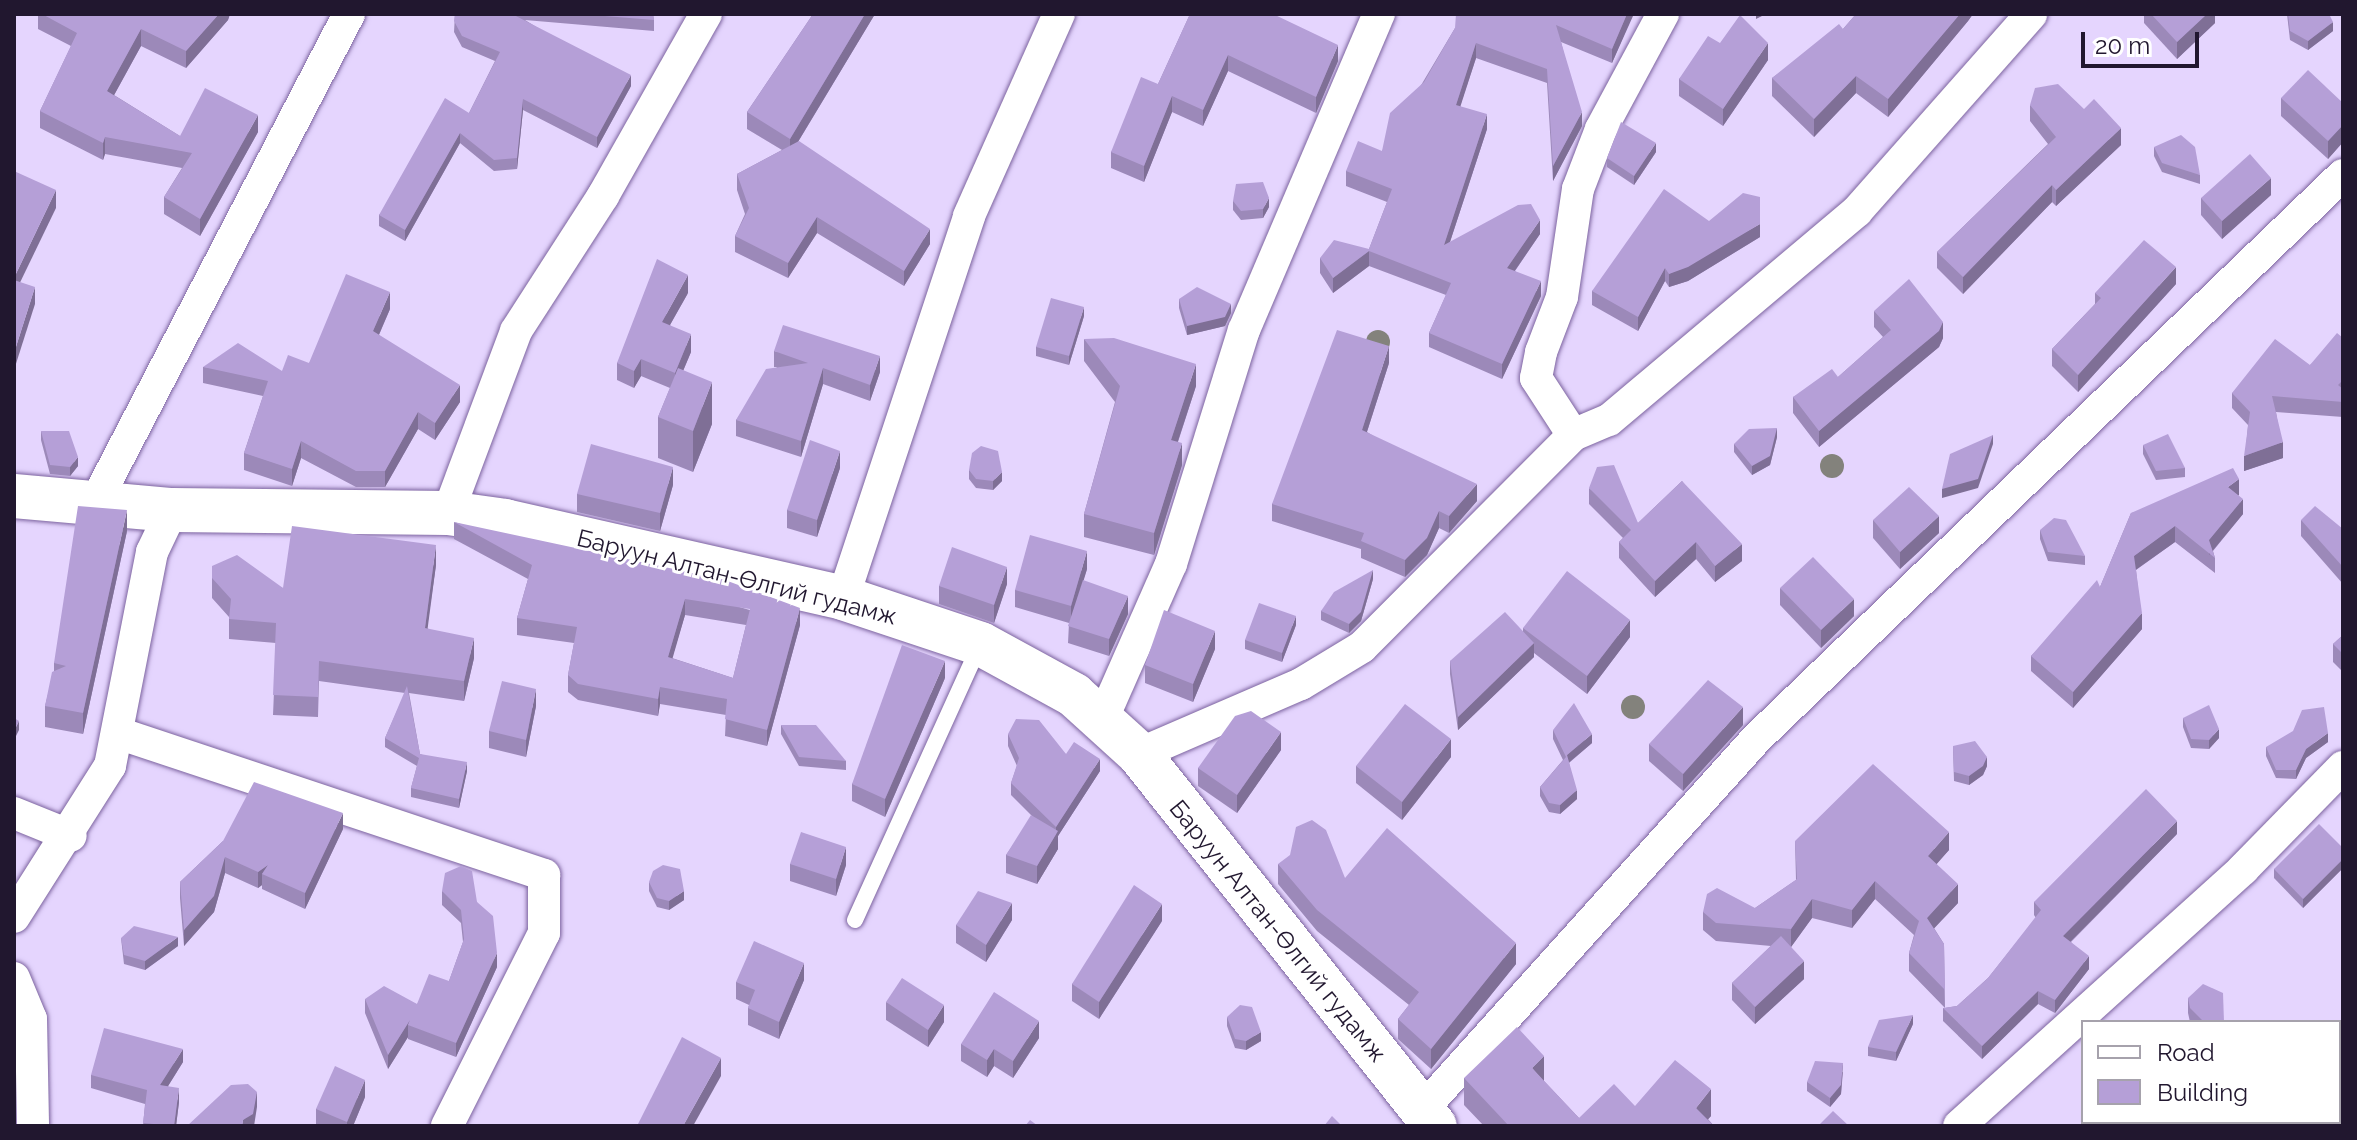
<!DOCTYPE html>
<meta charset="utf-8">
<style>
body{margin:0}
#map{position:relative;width:2357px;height:1140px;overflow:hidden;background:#e5d5fe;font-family:Raleway,sans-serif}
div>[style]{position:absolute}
.roads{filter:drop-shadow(0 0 2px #7c639f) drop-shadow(0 0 2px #7c639f)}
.service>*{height:16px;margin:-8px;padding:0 8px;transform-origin:8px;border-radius:8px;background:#fff}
.minor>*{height:32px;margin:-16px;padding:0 16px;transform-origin:16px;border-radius:16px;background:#fff}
.secondary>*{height:44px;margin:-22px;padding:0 22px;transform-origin:22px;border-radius:22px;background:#fff}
.trees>*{width:24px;height:24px;margin:-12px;border-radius:50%;background:#83827c}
.wall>*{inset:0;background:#9c89b9}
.shaded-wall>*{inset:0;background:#7f6f96}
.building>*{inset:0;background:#b59fd7}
span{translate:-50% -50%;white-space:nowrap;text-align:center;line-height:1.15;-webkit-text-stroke:6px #fff;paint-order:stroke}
.street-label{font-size:24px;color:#21172f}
.frame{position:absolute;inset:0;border:16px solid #21172f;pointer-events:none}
.legend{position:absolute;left:2081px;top:1020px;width:260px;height:104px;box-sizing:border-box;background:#fff;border:2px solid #a6a2ac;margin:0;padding:10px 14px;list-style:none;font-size:24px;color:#21172f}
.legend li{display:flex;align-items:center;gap:16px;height:40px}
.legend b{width:40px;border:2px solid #a6a2ac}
.scale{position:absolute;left:2081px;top:32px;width:118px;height:36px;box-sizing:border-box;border:4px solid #21172f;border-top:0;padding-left:10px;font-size:24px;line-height:28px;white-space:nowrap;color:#21172f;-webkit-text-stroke:6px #fff;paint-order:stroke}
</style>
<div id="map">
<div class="roads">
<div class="service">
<i style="left:855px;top:920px;width:302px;rotate:-65.6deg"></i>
</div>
<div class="minor">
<i style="left:1573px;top:435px;width:68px;rotate:-123deg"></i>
<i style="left:1536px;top:378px;width:26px;rotate:-79deg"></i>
<i style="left:1541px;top:352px;width:59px;rotate:-69.1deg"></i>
<i style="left:1562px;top:297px;width:109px;rotate:-81.6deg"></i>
<i style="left:1578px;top:189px;width:64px;rotate:-69deg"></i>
<i style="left:1601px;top:129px;width:131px;rotate:-61.7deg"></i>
<i style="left:95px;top:503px;width:551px;rotate:-62.55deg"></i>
<i style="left:448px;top:513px;width:194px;rotate:-69.5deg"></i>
<i style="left:516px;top:331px;width:161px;rotate:-57.2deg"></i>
<i style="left:603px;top:196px;width:209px;rotate:-60.5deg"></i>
<i style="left:843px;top:598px;width:402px;rotate:-71.7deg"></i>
<i style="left:969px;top:216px;width:221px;rotate:-66deg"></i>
<i style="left:1103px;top:718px;width:168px;rotate:-66.2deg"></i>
<i style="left:1171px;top:564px;width:245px;rotate:-72.7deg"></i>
<i style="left:1244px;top:330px;width:344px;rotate:-66.9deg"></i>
<i style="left:121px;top:734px;width:446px;rotate:18.4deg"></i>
<i style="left:544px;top:875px;width:58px;rotate:90deg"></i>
<i style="left:544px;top:933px;width:216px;rotate:116.7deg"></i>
<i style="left:1139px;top:754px;width:176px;rotate:-23.4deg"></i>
<i style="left:1301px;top:684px;width:71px;rotate:-31.2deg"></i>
<i style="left:1362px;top:647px;width:299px;rotate:-45.1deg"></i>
<i style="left:1573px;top:435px;width:39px;rotate:-23deg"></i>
<i style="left:1609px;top:420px;width:324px;rotate:-40.1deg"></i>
<i style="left:1857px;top:211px;width:263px;rotate:-48.5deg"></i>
<i style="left:14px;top:813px;width:61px;rotate:22deg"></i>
<i style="left:14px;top:917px;width:179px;rotate:-57.6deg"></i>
<i style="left:110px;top:766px;width:218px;rotate:-78.9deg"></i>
<i style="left:152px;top:552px;width:47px;rotate:-64.5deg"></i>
<i style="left:14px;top:978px;width:44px;rotate:67.5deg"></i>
<i style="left:31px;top:1019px;width:107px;rotate:88.9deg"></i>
<i style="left:1422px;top:1110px;width:499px;rotate:-48deg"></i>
<i style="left:1756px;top:739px;width:814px;rotate:-43.86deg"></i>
<i style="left:1959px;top:1126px;width:383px;rotate:-42.1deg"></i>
<i style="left:2243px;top:869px;width:143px;rotate:-45.6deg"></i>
</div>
<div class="secondary">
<i style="left:14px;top:496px;width:159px;rotate:5.1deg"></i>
<i style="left:172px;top:510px;width:276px;rotate:0.6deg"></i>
<i style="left:448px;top:513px;width:58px;rotate:8deg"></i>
<i style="left:505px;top:521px;width:347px;rotate:12.8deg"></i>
<i style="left:843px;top:598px;width:145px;rotate:18.4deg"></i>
<i style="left:981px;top:644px;width:106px;rotate:28.7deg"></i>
<i style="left:1074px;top:695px;width:88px;rotate:42.2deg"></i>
<i style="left:1139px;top:754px;width:475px;rotate:51.5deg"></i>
</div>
</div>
<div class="trees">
<i style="left:1378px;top:342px"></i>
<i style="left:1832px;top:466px"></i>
<i style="left:1633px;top:707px"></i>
</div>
<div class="wall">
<i style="clip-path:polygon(38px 14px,230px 14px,228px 20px,186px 68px,141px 46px,114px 95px,180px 136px,258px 132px,200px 236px,164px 214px,164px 197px,182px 168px,105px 154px,103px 160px,40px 128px,40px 111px,71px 46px,38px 29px)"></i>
<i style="clip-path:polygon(455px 14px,653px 14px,654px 20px,654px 31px,525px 20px,631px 86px,597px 148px,523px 110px,517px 169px,494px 171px,460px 143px,405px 241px,379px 226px,379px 215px,469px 113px,495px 61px,462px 47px,454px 32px)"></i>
<i style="clip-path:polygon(813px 14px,875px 14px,798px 142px,930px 244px,904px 286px,817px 233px,788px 278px,735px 252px,735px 236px,745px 214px,737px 190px,737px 174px,782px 150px,747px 129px,747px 112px)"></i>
<i style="clip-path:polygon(1190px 14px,1338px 61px,1316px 113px,1228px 71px,1203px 126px,1172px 112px,1144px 182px,1111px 168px,1111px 152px,1158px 84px)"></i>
<i style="clip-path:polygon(1633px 14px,1612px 63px,1561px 42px,1582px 126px,1553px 181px,1547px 83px,1476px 58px,1460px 106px,1487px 129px,1450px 242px,1540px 234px,1515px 271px,1541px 296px,1502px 379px,1429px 347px,1429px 333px,1446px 295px,1369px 266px,1333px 293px,1320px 273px,1320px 258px,1369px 249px,1387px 202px,1346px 186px,1346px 171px,1382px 151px,1455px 28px)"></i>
<i style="clip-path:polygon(1856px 14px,1973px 14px,1968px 21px,1888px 117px,1856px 93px,1814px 137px,1772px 96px,1772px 78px,1843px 29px)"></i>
<i style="clip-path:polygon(2144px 14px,2215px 14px,2215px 23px,2177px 59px,2144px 23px)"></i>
<i style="clip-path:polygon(2287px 14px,2329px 14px,2333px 31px,2308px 50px,2290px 40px)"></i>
<i style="clip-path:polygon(1720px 43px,1768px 60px,1723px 126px,1679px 96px,1679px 79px)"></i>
<i style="clip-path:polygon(2281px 98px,2343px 103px,2343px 142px,2328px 159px,2281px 116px)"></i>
<i style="clip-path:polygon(2030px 105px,2121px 145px,2056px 206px,2052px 202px,1963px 294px,1937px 268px,1937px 252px,2048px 144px,2030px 121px)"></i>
<i style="clip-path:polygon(2154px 147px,2200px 175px,2200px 184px,2162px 172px,2154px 156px)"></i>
<i style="clip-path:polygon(1656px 152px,1634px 185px,1607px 167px,1607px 158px)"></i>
<i style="clip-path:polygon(2271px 195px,2222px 239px,2201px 215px,2201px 198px)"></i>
<i style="clip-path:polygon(1233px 201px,1269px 207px,1263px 218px,1241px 220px,1233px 210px)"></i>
<i style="clip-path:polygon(1709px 221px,1760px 237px,1688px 281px,1669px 287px,1665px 281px,1638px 331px,1592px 305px,1592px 291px)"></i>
<i style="clip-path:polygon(2176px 284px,2078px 392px,2052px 366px,2052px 349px,2095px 304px,2095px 293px)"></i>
<i style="clip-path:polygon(688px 293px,670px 325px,691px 352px,683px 371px,712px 424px,693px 472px,658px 458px,658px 417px,670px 388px,641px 376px,634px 388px,617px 380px,617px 363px)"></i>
<i style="clip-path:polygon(1179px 299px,1231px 313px,1225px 326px,1187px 335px,1179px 308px)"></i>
<i style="clip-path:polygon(390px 309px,379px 335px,460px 402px,435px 440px,418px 429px,385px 487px,356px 487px,301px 458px,292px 486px,244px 470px,244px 453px,263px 396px,203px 383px,203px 367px,282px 371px,309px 363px)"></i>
<i style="clip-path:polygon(1874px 311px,1943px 338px,1939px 347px,1819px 447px,1793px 413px,1793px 397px,1838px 377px,1883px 337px,1874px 327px)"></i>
<i style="clip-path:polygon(1084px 316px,1069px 365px,1036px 356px,1036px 347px)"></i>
<i style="clip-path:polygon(2343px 338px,2343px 417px,2276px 412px,2283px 458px,2244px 471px,2248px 425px,2232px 408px,2232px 393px,2310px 365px)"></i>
<i style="clip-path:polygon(1084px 339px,1196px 386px,1178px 442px,1182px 465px,1154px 555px,1084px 537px,1084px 514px,1115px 402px,1084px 361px)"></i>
<i style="clip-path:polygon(774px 351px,880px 372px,870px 401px,823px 384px,801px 457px,736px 436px,736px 420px,777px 367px,774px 367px)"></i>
<i style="clip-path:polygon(1389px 363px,1367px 432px,1477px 501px,1449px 533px,1439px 528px,1427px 555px,1405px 577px,1361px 558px,1361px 549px,1272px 521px,1272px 504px)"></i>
<i style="clip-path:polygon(41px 431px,78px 466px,70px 476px,50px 474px,41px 440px)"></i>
<i style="clip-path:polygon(1777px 437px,1770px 465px,1752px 475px,1734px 452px,1734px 444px)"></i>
<i style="clip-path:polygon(2143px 445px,2185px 468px,2185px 477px,2156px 480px,2143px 454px)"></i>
<i style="clip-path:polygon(840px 468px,817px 537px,787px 528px,787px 510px)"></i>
<i style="clip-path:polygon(969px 470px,1002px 481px,993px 490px,976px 488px,969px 479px)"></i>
<i style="clip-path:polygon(1682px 481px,1742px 561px,1715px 582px,1696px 559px,1655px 597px,1619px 558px,1619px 542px,1623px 538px,1589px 504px,1589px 488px,1638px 523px)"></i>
<i style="clip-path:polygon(673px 485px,660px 531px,577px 512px,577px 494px)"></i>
<i style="clip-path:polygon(2238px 495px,2243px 514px,2213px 551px,2215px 558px,2215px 573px,2175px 542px,2136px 570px,2142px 629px,2073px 708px,2031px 671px,2031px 656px,2100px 587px,2131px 513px)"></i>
<i style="clip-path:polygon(1873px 520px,1939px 533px,1900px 569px,1873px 538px)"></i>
<i style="clip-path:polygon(2301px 520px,2343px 529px,2343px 584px,2301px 536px)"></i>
<i style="clip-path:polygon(evenodd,454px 522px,800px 625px,767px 746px,725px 736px,726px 715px,660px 704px,658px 716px,578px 700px,568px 692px,568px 675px,574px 643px,517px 635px,517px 618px,528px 579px,454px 539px,454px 522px,685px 615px,746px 625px,733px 678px,672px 658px,685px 615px)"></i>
<i style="clip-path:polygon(2040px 530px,2085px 556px,2085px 565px,2048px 561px,2040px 539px)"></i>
<i style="clip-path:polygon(127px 531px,83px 734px,45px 727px,45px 706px,54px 671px,54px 663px)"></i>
<i style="clip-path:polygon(436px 565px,427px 628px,474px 658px,464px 701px,409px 693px,420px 754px,467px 771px,459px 808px,411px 797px,411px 788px,417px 766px,385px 747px,385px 738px,405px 693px,319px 681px,318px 717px,273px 715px,276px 643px,229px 639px,229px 617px,212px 598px,212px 566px,283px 588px)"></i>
<i style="clip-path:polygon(1087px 569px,1083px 581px,1128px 614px,1109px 656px,1068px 643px,1069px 623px,1015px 607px,1015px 590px)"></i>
<i style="clip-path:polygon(1373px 579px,1361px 621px,1349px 633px,1321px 620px,1321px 611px)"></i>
<i style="clip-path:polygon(1007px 584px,994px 623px,939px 604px,939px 586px)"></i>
<i style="clip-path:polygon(1780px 588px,1854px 616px,1821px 648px,1780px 605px)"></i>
<i style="clip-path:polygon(1296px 625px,1282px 662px,1245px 649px,1245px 640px)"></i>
<i style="clip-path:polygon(1523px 628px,1630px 637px,1587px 694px,1534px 653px,1534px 657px,1458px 730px,1450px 674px,1450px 661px,1523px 632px)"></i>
<i style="clip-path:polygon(2343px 635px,2343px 672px,2333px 662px,2333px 644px)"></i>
<i style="clip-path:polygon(1215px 649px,1193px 702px,1145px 683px,1145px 665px)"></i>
<i style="clip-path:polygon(945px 678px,885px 817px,852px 801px,852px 784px)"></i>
<i style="clip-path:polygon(536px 706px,526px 757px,489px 748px,489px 731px)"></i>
<i style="clip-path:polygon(2183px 718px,2219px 738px,2209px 749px,2191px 748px,2183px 727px)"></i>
<i style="clip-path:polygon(781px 725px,846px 761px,846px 770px,799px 766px,781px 734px)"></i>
<i style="clip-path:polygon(1743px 725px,1683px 791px,1649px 761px,1649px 744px)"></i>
<i style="clip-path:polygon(1553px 730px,1592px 743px,1569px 763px,1577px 799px,1560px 814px,1549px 812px,1540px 796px,1540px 787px,1563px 760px,1553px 739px)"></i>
<i style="clip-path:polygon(1008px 734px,1066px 754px,1100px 771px,1058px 836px,1058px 849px,1037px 884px,1006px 873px,1006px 855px,1033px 817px,1011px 795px,1011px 783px,1017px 766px,1008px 746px)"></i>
<i style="clip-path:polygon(2328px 742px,2306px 758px,2296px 779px,2276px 778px,2266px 756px,2266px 747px)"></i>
<i style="clip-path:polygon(1953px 746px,1987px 766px,1983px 775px,1969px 785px,1954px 781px)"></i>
<i style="clip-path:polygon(1281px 750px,1237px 813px,1198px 786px,1198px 768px)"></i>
<i style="clip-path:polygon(1451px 757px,1402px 820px,1356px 783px,1356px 766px)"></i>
<i style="clip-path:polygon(343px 829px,305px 909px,262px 889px,262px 885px,258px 888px,225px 873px,214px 912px,184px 946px,180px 898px,180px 882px,223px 841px)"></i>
<i style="clip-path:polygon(2177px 834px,2071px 942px,2089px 969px,2055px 1013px,2038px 1004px,1982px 1059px,1943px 1021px,1943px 1008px,1945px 1008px,1909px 971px,1909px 953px,1914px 935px,1875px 899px,1852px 928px,1812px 918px,1791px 947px,1804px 979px,1755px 1024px,1732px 1000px,1732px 983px,1771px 946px,1716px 941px,1703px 930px,1703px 912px,1755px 908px,1796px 880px,1795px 841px,1949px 850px,1936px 864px,1958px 903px,1934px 928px,1944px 944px,1945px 1008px,1957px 1006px,1988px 978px,2036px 918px,2034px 915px,2034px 902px)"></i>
<i style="clip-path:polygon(2343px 848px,2343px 868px,2303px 908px,2274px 878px,2274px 869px)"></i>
<i style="clip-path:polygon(790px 864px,846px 865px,836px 896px,790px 881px)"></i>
<i style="clip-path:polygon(1278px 864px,1345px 878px,1516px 964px,1431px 1069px,1398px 1039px,1398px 1019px,1409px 1005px,1317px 931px,1278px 884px)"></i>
<i style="clip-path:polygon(649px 882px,684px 900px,669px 910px,657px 907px,649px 891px)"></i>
<i style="clip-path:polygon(442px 891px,477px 902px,497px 967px,456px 1057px,408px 1039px,408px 1037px,388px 1069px,365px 1013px,365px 999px,417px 1004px,449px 981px,463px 942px,461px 923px,442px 905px)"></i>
<i style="clip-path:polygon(1012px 920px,986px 962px,956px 943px,956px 925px)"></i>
<i style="clip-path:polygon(1162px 921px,1099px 1019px,1072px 1001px,1072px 984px)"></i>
<i style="clip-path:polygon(121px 938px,178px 946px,145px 970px,124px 964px)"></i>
<i style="clip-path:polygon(804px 980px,779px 1039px,748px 1025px,748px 1008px,749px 1005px,736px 999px,736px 982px)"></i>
<i style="clip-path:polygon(2188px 998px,2224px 1022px,2190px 1022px,2188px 1013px)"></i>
<i style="clip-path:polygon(886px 1002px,944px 1022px,928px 1047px,886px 1020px)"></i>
<i style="clip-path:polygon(1227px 1017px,1261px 1041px,1246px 1050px,1235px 1048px,1227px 1026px)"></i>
<i style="clip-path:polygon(1913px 1024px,1896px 1061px,1868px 1056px,1868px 1047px)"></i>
<i style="clip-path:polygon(1039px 1038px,1013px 1078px,994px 1066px,987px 1077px,961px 1061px,961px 1044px)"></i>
<i style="clip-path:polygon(183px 1062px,168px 1086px,179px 1102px,176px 1126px,143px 1126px,145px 1104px,91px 1088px,91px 1075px)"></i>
<i style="clip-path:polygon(1843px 1072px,1841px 1094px,1830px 1107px,1807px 1091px,1807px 1082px)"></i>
<i style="clip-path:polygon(1464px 1078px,1544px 1081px,1579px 1118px,1635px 1106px,1711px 1116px,1708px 1119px,1714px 1126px,1484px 1126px,1464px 1105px)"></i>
<i style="clip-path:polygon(365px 1097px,353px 1126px,316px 1126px,316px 1109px)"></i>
</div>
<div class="shaded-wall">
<i style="clip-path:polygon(219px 14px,230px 14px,228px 20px,186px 68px,186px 51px)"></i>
<i style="clip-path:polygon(865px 14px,875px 14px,790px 155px,790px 139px)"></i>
<i style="clip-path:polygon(1627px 14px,1633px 14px,1633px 16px,1612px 63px,1612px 49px)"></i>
<i style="clip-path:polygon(1756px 14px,1766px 14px,1756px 19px)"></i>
<i style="clip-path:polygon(1960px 14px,1973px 14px,1968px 21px,1888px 117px,1888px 99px)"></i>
<i style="clip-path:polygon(2207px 14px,2215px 14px,2215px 23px,2177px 59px,2177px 42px)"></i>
<i style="clip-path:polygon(2333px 22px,2333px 31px,2308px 50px,2308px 41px)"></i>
<i style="clip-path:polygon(141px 29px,141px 46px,107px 108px,107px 91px)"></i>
<i style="clip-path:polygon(1476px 43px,1476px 58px,1456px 120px,1456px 105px)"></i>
<i style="clip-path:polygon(1768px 43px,1768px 60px,1723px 126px,1723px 109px)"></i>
<i style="clip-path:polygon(1338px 45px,1338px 61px,1316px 113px,1316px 97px)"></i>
<i style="clip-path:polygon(1228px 55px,1228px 71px,1203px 126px,1203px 110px)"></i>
<i style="clip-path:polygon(631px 75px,631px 86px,597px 148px,597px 137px)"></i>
<i style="clip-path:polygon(1856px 76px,1856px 93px,1814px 137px,1814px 119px)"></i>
<i style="clip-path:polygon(1172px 96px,1172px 112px,1144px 182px,1144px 166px)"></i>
<i style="clip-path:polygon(523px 99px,523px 110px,517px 169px,517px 158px)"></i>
<i style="clip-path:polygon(1582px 112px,1582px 126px,1553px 181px,1553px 166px)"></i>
<i style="clip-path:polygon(1487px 114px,1487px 129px,1444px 260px,1444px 245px)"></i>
<i style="clip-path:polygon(258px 115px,258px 132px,200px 236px,200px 219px)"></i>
<i style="clip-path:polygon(2343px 125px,2343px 142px,2328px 159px,2328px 141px)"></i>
<i style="clip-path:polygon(2121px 128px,2121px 145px,2056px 206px,2056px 190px)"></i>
<i style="clip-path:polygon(460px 133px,460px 143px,405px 241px,405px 230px)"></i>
<i style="clip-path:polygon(105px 137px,105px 154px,103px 160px,103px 143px)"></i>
<i style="clip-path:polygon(1656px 143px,1656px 152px,1634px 185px,1634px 176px)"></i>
<i style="clip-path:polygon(2271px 178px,2271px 195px,2222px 239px,2222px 221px)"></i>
<i style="clip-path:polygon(2052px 185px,2052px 202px,1963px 294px,1963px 277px)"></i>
<i style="clip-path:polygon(56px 190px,56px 208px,14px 295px,14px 278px)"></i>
<i style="clip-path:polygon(1269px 198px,1269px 207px,1263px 218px,1263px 209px)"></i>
<i style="clip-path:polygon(817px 217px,817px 233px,788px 278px,788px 263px)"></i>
<i style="clip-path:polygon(1540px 220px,1540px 234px,1507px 282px,1507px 268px)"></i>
<i style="clip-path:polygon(1760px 224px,1760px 237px,1688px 281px,1669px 287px,1669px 274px)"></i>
<i style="clip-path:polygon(930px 229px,930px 244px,904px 286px,904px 271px)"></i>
<i style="clip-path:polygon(1369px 251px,1369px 266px,1333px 293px,1333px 278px)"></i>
<i style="clip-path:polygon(2176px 267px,2176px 284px,2078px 392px,2078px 375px)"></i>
<i style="clip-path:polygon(1665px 268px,1665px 281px,1638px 331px,1638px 317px)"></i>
<i style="clip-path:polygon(688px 275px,688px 293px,662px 339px,662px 322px)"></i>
<i style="clip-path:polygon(1541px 281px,1541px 296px,1502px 379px,1502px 364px)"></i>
<i style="clip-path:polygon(35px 287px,35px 304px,14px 370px,14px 353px)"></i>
<i style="clip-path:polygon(390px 292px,390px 309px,373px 348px,373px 331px)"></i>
<i style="clip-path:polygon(1231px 304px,1231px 313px,1225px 326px,1187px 335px,1187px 326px)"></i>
<i style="clip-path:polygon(1084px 307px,1084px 316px,1069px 365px,1069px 356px)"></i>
<i style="clip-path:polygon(1943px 322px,1943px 338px,1939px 347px,1819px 447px,1819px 431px)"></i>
<i style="clip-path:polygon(691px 334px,691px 352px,675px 390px,675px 373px)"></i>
<i style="clip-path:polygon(1389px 346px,1389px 363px,1362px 447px,1362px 430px)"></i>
<i style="clip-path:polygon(880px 356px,880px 372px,870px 401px,870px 385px)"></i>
<i style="clip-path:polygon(641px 359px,641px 376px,634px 388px,634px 371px)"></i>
<i style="clip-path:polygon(1196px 364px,1196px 386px,1171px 462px,1171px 440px)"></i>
<i style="clip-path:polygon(823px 368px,823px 384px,801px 457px,801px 441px)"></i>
<i style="clip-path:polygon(712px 382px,712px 424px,693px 472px,693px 431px)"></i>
<i style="clip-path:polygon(460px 385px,460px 402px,435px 440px,435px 423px)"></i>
<i style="clip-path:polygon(418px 412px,418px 429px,385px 487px,385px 471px)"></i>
<i style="clip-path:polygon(1777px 428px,1777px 437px,1770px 465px,1752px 475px,1752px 466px)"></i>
<i style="clip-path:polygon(1993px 435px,1993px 444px,1978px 488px,1942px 498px,1942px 489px)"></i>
<i style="clip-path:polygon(301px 441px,301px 458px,292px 486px,292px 469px)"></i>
<i style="clip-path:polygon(2283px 442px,2283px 458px,2244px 471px,2244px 456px)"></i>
<i style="clip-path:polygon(1182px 443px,1182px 465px,1154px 555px,1154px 533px)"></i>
<i style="clip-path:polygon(840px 451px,840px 468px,817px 537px,817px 520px)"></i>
<i style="clip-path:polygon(78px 457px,78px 466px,70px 476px,70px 467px)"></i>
<i style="clip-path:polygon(673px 467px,673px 485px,660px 531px,660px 513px)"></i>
<i style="clip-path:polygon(1002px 472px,1002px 481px,993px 490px,993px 481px)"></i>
<i style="clip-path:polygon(2239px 479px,2239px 495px,2228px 503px,2228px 487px)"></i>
<i style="clip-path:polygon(1477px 484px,1477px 501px,1449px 533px,1449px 516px)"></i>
<i style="clip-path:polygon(2243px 499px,2243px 514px,2209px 555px,2209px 540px)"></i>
<i style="clip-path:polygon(127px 510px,127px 531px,83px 734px,83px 713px)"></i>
<i style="clip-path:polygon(1439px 511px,1439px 528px,1427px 555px,1405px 577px,1405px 560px)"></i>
<i style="clip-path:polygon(1939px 516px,1939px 533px,1900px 569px,1900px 552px)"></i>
<i style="clip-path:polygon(2175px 526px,2175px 542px,2134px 571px,2134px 556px)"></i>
<i style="clip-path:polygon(1696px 542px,1696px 559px,1655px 597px,1655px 581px)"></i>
<i style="clip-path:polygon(1742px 544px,1742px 561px,1715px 582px,1715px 566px)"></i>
<i style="clip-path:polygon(436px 545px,436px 565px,425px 648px,425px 628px)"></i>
<i style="clip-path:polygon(1087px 551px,1087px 569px,1071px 623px,1071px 606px)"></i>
<i style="clip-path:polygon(1007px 567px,1007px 584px,994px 623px,994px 605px)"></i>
<i style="clip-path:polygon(1373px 570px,1373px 579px,1361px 621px,1349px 633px,1349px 624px)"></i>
<i style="clip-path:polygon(1128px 596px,1128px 614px,1109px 656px,1109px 639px)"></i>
<i style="clip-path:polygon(685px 599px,685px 615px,668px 674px,668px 657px)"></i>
<i style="clip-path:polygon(1854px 599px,1854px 616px,1821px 648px,1821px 630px)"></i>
<i style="clip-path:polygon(800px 608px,800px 625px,767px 746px,767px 730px)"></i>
<i style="clip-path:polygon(2142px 613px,2142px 629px,2073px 708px,2073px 692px)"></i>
<i style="clip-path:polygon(1296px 616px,1296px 625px,1282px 662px,1282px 653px)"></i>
<i style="clip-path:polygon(1630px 620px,1630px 637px,1587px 694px,1587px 676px)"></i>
<i style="clip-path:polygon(1215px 631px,1215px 649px,1193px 702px,1193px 684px)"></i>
<i style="clip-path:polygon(474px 638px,474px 658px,464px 701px,464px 681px)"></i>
<i style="clip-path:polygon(1534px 643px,1534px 657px,1458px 730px,1458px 717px)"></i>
<i style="clip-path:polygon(945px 661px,945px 678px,885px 817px,885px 799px)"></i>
<i style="clip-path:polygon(660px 687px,660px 704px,658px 716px,658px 699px)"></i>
<i style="clip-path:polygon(536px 689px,536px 706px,526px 757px,526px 740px)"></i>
<i style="clip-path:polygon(1743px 707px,1743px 725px,1683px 791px,1683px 774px)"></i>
<i style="clip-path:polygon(19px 721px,19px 730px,14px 740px,14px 731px)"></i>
<i style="clip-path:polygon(2219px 729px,2219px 738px,2209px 749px,2209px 740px)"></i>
<i style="clip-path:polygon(1281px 732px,1281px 750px,1237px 813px,1237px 795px)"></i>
<i style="clip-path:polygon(2328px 733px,2328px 742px,2306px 758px,2296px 779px,2296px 770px,2306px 749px)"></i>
<i style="clip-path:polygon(1592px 734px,1592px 743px,1567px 764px,1567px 755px)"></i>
<i style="clip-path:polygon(1451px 739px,1451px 757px,1402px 820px,1402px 802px)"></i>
<i style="clip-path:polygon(1987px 757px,1987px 766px,1983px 775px,1969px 785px,1969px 776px)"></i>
<i style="clip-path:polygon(1100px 759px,1100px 771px,1058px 836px,1058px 849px,1037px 884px,1037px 866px,1056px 834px,1056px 827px)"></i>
<i style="clip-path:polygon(467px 762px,467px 771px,459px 808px,459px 799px)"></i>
<i style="clip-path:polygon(1577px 790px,1577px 799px,1560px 814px,1560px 805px)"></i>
<i style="clip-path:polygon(343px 813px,343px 829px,305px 909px,305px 893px)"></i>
<i style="clip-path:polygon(2177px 821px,2177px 834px,2063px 949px,2063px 936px)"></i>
<i style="clip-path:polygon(1949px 832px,1949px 850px,1928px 874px,1928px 856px)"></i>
<i style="clip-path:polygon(846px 847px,846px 865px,836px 896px,836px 879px)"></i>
<i style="clip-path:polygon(225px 857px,225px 873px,214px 912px,184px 946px,184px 930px)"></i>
<i style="clip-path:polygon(2343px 859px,2343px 868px,2303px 908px,2303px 899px)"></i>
<i style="clip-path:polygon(268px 865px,262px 874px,262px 885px,258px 888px,258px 872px)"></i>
<i style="clip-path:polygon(1875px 881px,1875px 899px,1852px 928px,1852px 910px)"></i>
<i style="clip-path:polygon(1958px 884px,1958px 903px,1927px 936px,1927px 918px)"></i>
<i style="clip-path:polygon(684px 891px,684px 900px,669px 910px,669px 901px)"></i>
<i style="clip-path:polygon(1812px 899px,1812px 918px,1791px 947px,1791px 929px)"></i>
<i style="clip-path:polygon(1012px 903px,1012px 920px,986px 962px,986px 945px)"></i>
<i style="clip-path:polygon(1162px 904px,1162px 921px,1099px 1019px,1099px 1002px)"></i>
<i style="clip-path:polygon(178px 937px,178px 946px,145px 970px,145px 961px)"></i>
<i style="clip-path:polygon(1516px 943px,1516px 964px,1431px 1069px,1431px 1049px)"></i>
<i style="clip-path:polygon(497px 953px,497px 967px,456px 1057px,456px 1043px)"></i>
<i style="clip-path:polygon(2089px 956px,2089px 969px,2055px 1013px,2055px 1000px)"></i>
<i style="clip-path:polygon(1804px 961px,1804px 979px,1755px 1024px,1755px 1007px)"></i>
<i style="clip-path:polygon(804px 963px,804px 980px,779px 1039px,779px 1022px)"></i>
<i style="clip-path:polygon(2038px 991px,2038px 1004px,1982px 1059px,1982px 1046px)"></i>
<i style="clip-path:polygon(944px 1005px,944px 1022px,928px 1047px,928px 1030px)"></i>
<i style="clip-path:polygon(1913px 1015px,1913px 1024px,1896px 1061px,1896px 1052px)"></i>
<i style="clip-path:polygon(410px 1020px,408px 1025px,408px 1037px,388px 1069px,388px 1055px)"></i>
<i style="clip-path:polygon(1039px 1021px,1039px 1038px,1013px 1078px,1013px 1061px)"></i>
<i style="clip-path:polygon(1261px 1032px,1261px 1041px,1246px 1050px,1246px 1041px)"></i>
<i style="clip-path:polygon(183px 1049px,183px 1062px,160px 1099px,160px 1085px)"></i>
<i style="clip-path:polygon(994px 1049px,994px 1066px,987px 1077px,987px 1060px)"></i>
<i style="clip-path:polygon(1544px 1056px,1544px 1082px,1532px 1068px)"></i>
<i style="clip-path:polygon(721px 1058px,721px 1076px,693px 1126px,683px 1126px)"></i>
<i style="clip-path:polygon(1843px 1063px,1841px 1094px,1830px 1107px,1830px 1098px)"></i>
<i style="clip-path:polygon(365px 1080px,365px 1097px,353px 1126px,347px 1126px,347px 1122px)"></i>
<i style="clip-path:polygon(179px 1088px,179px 1102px,176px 1126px,174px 1126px)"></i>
<i style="clip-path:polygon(1711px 1089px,1711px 1116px,1702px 1126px,1696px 1108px)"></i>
<i style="clip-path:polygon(257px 1092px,257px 1107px,254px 1126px,242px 1126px,243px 1120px)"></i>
</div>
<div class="building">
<i style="clip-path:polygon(42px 14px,219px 14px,186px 51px,141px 29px,107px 91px,180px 136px,205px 88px,258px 115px,200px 219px,164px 197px,192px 153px,105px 137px,103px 143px,40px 111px,77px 33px)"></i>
<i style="clip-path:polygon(455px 14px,512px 14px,631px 75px,597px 137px,523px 99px,517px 158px,494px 160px,460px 133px,405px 230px,379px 215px,445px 98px,469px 113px,500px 52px,462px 36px,454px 21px)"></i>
<i style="clip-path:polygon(580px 14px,653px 14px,654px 20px)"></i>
<i style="clip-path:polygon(813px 14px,865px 14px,790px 139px,747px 112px)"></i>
<i style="clip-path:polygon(1190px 14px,1273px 14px,1338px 45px,1316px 97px,1228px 55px,1203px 110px,1172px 96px,1144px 166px,1111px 152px,1141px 77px,1158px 84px)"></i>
<i style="clip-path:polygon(1456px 14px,1627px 14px,1612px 49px,1556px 25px,1582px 112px,1553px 166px,1547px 69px,1476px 43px,1456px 105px,1487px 114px,1444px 245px,1518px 205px,1531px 204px,1540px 220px,1507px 268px,1541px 281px,1502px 364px,1429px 333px,1451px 283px,1369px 251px,1333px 278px,1320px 258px,1334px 240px,1369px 249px,1392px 189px,1346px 171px,1358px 141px,1382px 151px,1390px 113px,1424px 82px,1455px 28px)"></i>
<i style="clip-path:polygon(1856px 14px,1960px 14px,1888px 99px,1856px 76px,1814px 119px,1772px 78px,1839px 24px,1843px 29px)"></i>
<i style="clip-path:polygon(2151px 14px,2207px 14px,2177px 42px)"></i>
<i style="clip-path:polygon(2288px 14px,2329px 14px,2333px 22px,2308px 41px,2290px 31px)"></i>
<i style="clip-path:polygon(1740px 15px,1768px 43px,1723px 109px,1679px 79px,1708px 36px,1720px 43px)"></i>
<i style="clip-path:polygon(2308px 70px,2343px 103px,2343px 125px,2328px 141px,2281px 98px)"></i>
<i style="clip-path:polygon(2058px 84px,2084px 109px,2094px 99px,2121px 128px,2056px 190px,2052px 185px,1963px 277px,1937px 252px,2056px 137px,2030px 105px,2035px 88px)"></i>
<i style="clip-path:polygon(1621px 122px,1656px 143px,1634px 176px,1607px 158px)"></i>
<i style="clip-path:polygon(2181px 135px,2195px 147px,2200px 175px,2162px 163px,2154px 147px)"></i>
<i style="clip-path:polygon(799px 141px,930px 229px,904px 271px,817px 217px,788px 263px,735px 236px,749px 208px,737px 174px)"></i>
<i style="clip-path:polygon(2250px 154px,2271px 178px,2222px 221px,2201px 198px)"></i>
<i style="clip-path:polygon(14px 171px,56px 190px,14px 278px)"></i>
<i style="clip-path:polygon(1263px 182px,1269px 198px,1263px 209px,1241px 211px,1233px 201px,1236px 184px)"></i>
<i style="clip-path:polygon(1664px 189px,1709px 221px,1743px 193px,1760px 197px,1760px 224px,1688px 267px,1669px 274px,1665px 268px,1638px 317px,1592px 291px)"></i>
<i style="clip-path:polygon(2144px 240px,2176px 267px,2078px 375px,2052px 349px,2101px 298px,2095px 293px)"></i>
<i style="clip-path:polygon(657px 259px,688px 275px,662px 322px,691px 334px,675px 373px,641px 359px,634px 371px,617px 363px)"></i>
<i style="clip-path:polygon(346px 274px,390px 292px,373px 331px,460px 385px,435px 423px,418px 412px,385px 471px,356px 471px,301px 441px,292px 469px,244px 453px,268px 381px,203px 367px,238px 343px,282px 371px,288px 355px,309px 363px)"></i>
<i style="clip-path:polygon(1909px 279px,1943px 322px,1939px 331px,1819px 431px,1793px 397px,1832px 369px,1838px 377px,1891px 330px,1874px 311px)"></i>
<i style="clip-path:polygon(14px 280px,35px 287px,14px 353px)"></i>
<i style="clip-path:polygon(1197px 287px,1231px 304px,1225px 317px,1187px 326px,1179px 299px)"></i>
<i style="clip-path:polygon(1051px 298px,1084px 307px,1069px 356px,1036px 347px)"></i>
<i style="clip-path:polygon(783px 325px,880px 356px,870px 385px,823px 368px,801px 441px,736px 420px,766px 369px,808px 363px,774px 351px)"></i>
<i style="clip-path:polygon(1337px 330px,1389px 346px,1362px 430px,1477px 484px,1449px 516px,1439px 511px,1427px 538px,1405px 560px,1361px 541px,1364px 533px,1272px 504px)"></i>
<i style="clip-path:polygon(2337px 333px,2343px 338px,2343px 380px,2338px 385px,2343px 389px,2343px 402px,2272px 396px,2283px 442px,2244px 456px,2250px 412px,2232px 393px,2275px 339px,2310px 365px)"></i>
<i style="clip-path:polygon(1114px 338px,1196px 364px,1171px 440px,1182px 443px,1154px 533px,1084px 514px,1120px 386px,1084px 339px)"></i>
<i style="clip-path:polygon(678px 368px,712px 382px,693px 431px,658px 417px)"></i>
<i style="clip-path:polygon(1777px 428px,1770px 456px,1752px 466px,1734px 444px,1749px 429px)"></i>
<i style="clip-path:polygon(41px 431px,69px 431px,78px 457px,70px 467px,50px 465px)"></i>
<i style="clip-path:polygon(2168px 434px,2185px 468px,2156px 471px,2143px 445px)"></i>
<i style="clip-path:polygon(1993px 435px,1978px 479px,1942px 489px,1950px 454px)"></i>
<i style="clip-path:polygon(810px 440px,840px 451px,817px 520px,787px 510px)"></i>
<i style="clip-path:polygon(591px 444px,673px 467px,660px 513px,577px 494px)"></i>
<i style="clip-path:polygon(981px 446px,998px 451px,1002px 472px,993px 481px,976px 479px,969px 470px,972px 453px)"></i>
<i style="clip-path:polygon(1614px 465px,1638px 523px,1682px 481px,1742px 544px,1715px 566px,1696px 542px,1655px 581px,1619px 542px,1631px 530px,1589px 488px,1597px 467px)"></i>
<i style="clip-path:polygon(2233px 468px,2239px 479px,2228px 487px,2243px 499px,2209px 540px,2215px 558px,2175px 526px,2134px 556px,2142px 613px,2073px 692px,2031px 656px,2097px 580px,2100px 587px,2131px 513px)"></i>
<i style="clip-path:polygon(1909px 487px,1939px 516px,1900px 552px,1873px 520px)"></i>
<i style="clip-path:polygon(78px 506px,127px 510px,83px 713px,45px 706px,52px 672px,66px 666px,54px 663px)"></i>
<i style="clip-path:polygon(2315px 506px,2343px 529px,2343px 567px,2301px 520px)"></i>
<i style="clip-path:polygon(2054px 518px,2066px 520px,2085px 556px,2048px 552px,2040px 530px)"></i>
<i style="clip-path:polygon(evenodd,454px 522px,725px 580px,800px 608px,767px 730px,725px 719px,727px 699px,660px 687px,658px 699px,578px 684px,568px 675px,577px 627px,517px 618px,532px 565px,454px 522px,685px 599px,750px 609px,733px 678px,668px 657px,685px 599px)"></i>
<i style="clip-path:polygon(292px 526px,436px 545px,425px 628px,474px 638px,464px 681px,319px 661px,318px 697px,273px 695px,276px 623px,229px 619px,231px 599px,212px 578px,212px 566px,237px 555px,283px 588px)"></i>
<i style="clip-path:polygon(1030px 535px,1087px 551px,1071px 606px,1015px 590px)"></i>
<i style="clip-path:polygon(952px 547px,1007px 567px,994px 605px,939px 586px)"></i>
<i style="clip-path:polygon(1813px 557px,1854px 599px,1821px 630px,1780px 588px)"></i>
<i style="clip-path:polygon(1373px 570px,1361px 612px,1349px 624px,1321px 611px,1334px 592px)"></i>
<i style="clip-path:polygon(1567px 571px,1630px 620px,1587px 676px,1523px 628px)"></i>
<i style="clip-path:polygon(1083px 580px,1128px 596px,1109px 639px,1068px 626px)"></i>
<i style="clip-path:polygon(1259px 603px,1296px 616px,1282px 653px,1245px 640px)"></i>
<i style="clip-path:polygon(1164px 610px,1215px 631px,1193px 684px,1145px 665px)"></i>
<i style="clip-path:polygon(1505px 612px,1534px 643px,1458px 717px,1450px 661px)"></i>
<i style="clip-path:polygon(2343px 635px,2343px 654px,2333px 644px)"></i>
<i style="clip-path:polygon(902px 645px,945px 661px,885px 799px,852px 784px)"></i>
<i style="clip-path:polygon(1708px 680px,1743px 707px,1683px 774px,1649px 744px)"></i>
<i style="clip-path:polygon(502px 681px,536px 689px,526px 740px,489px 731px)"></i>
<i style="clip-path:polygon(407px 686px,420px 754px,467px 762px,459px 799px,411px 788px,419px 758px,385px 738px)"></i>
<i style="clip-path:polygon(1574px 703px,1592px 734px,1567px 755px,1577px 790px,1560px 805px,1549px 803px,1540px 787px,1566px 757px,1553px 730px)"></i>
<i style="clip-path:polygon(1405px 704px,1451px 739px,1402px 802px,1356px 766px)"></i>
<i style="clip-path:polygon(2209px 705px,2219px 729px,2209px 740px,2191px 739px,2183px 718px)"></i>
<i style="clip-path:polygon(2324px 707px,2328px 733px,2306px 749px,2296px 770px,2276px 770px,2266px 747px,2293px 731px,2302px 710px)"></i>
<i style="clip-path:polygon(1251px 711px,1281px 732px,1237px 795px,1198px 768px,1235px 716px)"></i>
<i style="clip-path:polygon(14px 718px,19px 721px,14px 731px)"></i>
<i style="clip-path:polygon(1016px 719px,1039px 720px,1066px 754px,1074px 742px,1100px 759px,1056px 827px,1011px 783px,1019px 758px,1008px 734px)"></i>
<i style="clip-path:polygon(781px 725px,816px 725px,846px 761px,799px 757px)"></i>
<i style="clip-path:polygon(1975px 741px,1987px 757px,1983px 766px,1969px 776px,1954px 772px,1953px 746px)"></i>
<i style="clip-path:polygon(1873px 764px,1949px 832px,1928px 856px,1958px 884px,1927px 918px,1944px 944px,1945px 990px,1909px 953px,1919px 921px,1875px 881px,1852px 910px,1812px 899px,1791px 929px,1716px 923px,1703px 912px,1707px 894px,1717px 888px,1755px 908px,1797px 879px,1795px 841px)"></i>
<i style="clip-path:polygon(254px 782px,343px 813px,305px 893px,262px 874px,268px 865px,258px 872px,225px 857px,214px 896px,184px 930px,180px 882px,223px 841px)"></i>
<i style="clip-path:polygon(2146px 789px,2177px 821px,2063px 936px,2089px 956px,2055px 1000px,2038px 991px,1982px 1046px,1943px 1008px,1957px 1006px,1988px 978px,2041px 910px,2034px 902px)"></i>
<i style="clip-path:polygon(1031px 815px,1058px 831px,1037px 866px,1006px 855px)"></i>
<i style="clip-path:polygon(1312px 820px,1326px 830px,1345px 878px,1387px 828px,1516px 943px,1431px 1049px,1398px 1019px,1419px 992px,1317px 910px,1278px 864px,1290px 855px,1296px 827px)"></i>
<i style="clip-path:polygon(2319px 824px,2343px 848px,2343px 859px,2303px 899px,2274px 869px)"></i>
<i style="clip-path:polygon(801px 832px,846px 847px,836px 879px,790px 864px)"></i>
<i style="clip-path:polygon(663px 865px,680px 869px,684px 891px,669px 901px,657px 898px,649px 882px,653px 871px)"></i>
<i style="clip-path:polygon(461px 866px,472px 871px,477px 902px,493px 916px,497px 953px,456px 1043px,408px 1025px,410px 1020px,388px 1055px,365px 999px,384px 986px,417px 1004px,429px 974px,449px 981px,464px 939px,461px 910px,442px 891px,445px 873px)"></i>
<i style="clip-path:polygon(1134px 885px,1162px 904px,1099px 1002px,1072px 984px)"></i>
<i style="clip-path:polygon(978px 891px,1012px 903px,986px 945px,956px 925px)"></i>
<i style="clip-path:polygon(134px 926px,178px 937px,145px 961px,124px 955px,121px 938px)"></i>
<i style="clip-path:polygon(1781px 936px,1804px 961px,1755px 1007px,1732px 983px)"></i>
<i style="clip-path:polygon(754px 941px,804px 963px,779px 1022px,748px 1008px,755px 990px,736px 982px)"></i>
<i style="clip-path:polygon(902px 978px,944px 1005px,928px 1030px,886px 1002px)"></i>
<i style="clip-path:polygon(2203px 984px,2223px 993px,2224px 1022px,2204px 1022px,2190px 1008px,2188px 998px)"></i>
<i style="clip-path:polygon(994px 992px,1039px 1021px,1013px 1061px,994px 1049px,987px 1060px,961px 1044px)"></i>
<i style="clip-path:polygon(1240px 1005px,1252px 1007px,1261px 1032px,1246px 1041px,1235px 1039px,1227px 1017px)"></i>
<i style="clip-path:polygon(1913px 1015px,1896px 1052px,1868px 1047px,1879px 1020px)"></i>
<i style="clip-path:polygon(1517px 1027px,1544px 1056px,1532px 1068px,1579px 1118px,1614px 1084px,1635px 1106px,1675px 1060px,1711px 1089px,1696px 1108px,1714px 1126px,1509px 1126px,1464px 1078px)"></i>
<i style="clip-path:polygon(104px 1028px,183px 1049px,160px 1085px,179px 1088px,174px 1126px,143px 1123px,147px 1090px,91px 1075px)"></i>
<i style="clip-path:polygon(682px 1037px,721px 1058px,683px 1126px,637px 1126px)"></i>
<i style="clip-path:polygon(1815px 1061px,1843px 1063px,1841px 1085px,1830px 1098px,1807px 1082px)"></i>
<i style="clip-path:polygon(335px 1066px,365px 1080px,347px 1122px,316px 1109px)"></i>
<i style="clip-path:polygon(248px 1084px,257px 1092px,253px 1114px,243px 1120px,242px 1126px,187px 1126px,231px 1085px)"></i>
<i style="clip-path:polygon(2343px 1107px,2343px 1126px,2322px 1126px,2326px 1122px,2339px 1122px,2339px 1110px)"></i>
<i style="clip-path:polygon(1833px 1111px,1849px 1126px,1818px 1126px)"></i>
<i style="clip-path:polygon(1332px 1116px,1342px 1126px,1324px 1126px)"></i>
<i style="clip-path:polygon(1030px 1120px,1038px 1126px,1025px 1126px)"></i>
<i style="clip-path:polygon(2125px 1122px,2144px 1122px,2147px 1126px,2120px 1126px)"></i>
</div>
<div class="street-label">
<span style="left:737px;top:577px;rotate:14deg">Баруун Алтан-Өлгий гудамж</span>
<span style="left:1278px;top:931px;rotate:51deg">Баруун Алтан-Өлгий гудамж</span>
</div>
<div class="frame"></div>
<ul class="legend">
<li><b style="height:10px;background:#fff"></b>Road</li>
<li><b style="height:22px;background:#b59fd7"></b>Building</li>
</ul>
<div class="scale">20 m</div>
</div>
